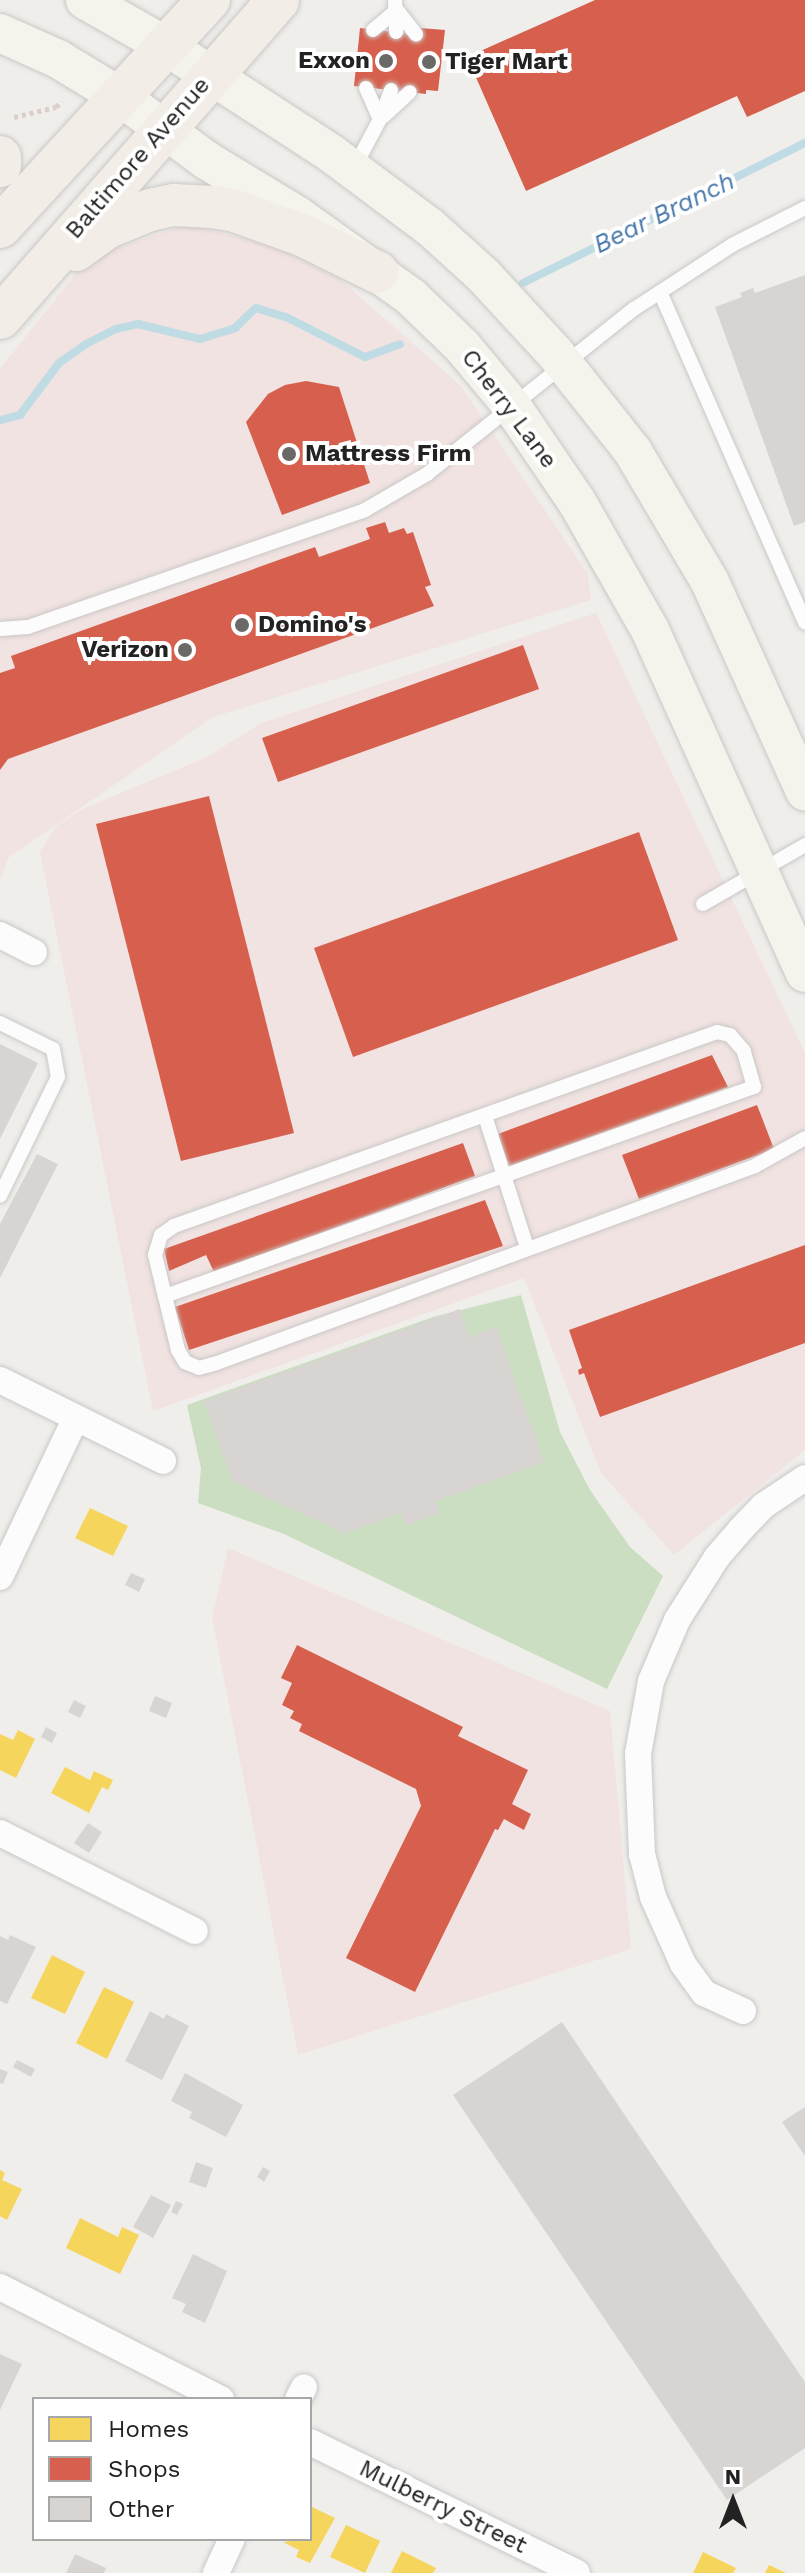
<!DOCTYPE html>
<style>
body{margin:0}
#map{position:relative;width:805px;height:2573px;overflow:hidden;background:#f0eeeb;font-family:"Work Sans",sans-serif}
div>[style]{position:absolute}
.commercial>*{inset:0;background:#f1e3e1}
.forest>*{inset:0;background:#cbdec1}
.homes>*{inset:0;background:#f6d55c}
.shops>*{inset:0;background:#d6604d}
.stream>*{height:8px;margin:-4px;padding:0 4px;transform-origin:4px;border-radius:4px;background:#bfdbe3}
.building>*{inset:0;background:#d7d4d2}
.path>*{height:5px;margin-top:-2.5px;transform-origin:0;background:repeating-linear-gradient(90deg,#dccecd 0 4px,transparent 0 8px)}
.roads{filter:drop-shadow(0 0 2px #c9c8c7) drop-shadow(0 0 2px #c9c8c7)}
.lane>*{height:14px;margin:-7px;padding:0 7px;transform-origin:7px;border-radius:7px;background:#fdfcfc}
.street>*{height:26px;margin:-13px;padding:0 13px;transform-origin:13px;border-radius:13px;background:#fdfcfc}
.secondary>*{height:38px;margin:-19px;padding:0 19px;transform-origin:19px;border-radius:19px;background:#f4f4ed}
.primary>*{height:42px;margin:-21px;padding:0 21px;transform-origin:21px;border-radius:21px;background:#f3ede7}
.dots>*{width:22px;height:22px;translate:-50% -50%;box-sizing:border-box;border:4px solid #fff;border-radius:50%}
span{translate:-50% -50%;white-space:nowrap;text-align:center;line-height:1.15;-webkit-text-stroke:8px #fff;paint-order:stroke}
.poi-label{font-size:24px;color:#222;font-weight:700}
.right{translate:-100% -50%;text-align:right}
.left{translate:0 -50%;text-align:left}
.street-label{font-size:24px;color:#222}
.water-label{font-size:26px;color:#4a7aab;font-style:italic}
.legend{position:absolute;left:32px;top:2397px;width:280px;height:144px;box-sizing:border-box;background:#fff;border:2px solid #a7a7a7;margin:0;padding:10px 14px;list-style:none;font-size:24px;color:#222}
.legend li{display:flex;align-items:center;gap:16px;height:40px}
.legend b{width:40px;border:2px solid #a7a7a7}
.north{position:absolute;left:693px;top:2461px;width:80px;height:80px;-webkit-text-stroke:6px #fff;paint-order:stroke;rotate:0deg;font-size:22px;font-weight:700;line-height:32px;text-align:center;color:#222}
.north::after{content:'';display:block;margin:auto;width:28px;height:36px;background:#222;clip-path:polygon(50% 0,100% 100%,50% 72%,0 100%)}
</style>
<div id="map">
<div class="commercial">
<i style="clip-path:polygon(190px 224px,317px 259px,461px 386px,588px 574px,591px 600px,213px 717px,8px 858px,0 882px,0 369px,89px 257px)"></i>
<i style="clip-path:polygon(596px 613px,805px 1053px,805px 1450px,674px 1555px,601px 1473px,524px 1278px,153px 1411px,40px 852px,55px 827px,80px 810px,207px 757px,261px 723px)"></i>
<i style="clip-path:polygon(228px 1548px,610px 1711px,631px 1949px,298px 2055px,212px 1618px)"></i>
</div>
<div class="forest">
<i style="clip-path:polygon(521px 1295px,560px 1432px,590px 1490px,630px 1547px,663px 1576px,607px 1689px,284px 1534px,198px 1503px,201px 1468px,187px 1405px,433px 1317px)"></i>
</div>
<div class="homes">
<i style="clip-path:polygon(90px 1508px,128px 1526px,113px 1556px,75px 1538px)"></i>
<i style="clip-path:polygon(18px 1730px,35px 1739px,16px 1778px,0 1770px,0 1734px,13px 1740px)"></i>
<i style="clip-path:polygon(65px 1767px,90px 1780px,94px 1771px,113px 1780px,108px 1790px,102px 1787px,89px 1813px,51px 1793px)"></i>
<i style="clip-path:polygon(52px 1955px,85px 1972px,65px 2014px,31px 1998px)"></i>
<i style="clip-path:polygon(104px 1987px,134px 2002px,107px 2059px,76px 2043px)"></i>
<i style="clip-path:polygon(0 2170px,5px 2173px,2px 2180px,22px 2189px,7px 2220px,0 2216px)"></i>
<i style="clip-path:polygon(80px 2218px,118px 2237px,122px 2227px,139px 2235px,120px 2274px,66px 2248px)"></i>
<i style="clip-path:polygon(310px 2506px,335px 2518px,310px 2563px,296px 2557px,299px 2550px,283px 2542px,310px 2539px)"></i>
<i style="clip-path:polygon(346px 2525px,380px 2541px,365px 2573px,330px 2557px)"></i>
<i style="clip-path:polygon(402px 2551px,436px 2568px,433px 2573px,391px 2573px)"></i>
<i style="clip-path:polygon(703px 2552px,736px 2568px,733px 2573px,693px 2573px)"></i>
<i style="clip-path:polygon(769px 2565px,786px 2573px,765px 2573px)"></i>
</div>
<div class="shops">
<i style="clip-path:polygon(595px 0,805px 0,805px 91px,747px 117px,737px 96px,526px 191px,467px 57px)"></i>
<i style="clip-path:polygon(360px 28px,419px 35px,420px 28px,445px 30px,438px 91px,426px 90px,426px 94px,354px 86px)"></i>
<i style="clip-path:polygon(306px 381px,339px 387px,370px 483px,282px 515px,246px 422px,268px 394px,285px 385px)"></i>
<i style="clip-path:polygon(385px 522px,389px 533px,404px 528px,407px 534px,413px 532px,431px 585px,425px 587px,434px 606px,8px 759px,0 770px,0 673px,15px 668px,11px 656px,315px 547px,319px 557px,370px 539px,366px 528px)"></i>
<i style="clip-path:polygon(523px 645px,539px 689px,278px 782px,262px 738px)"></i>
<i style="clip-path:polygon(209px 796px,294px 1133px,181px 1161px,96px 824px)"></i>
<i style="clip-path:polygon(639px 832px,678px 940px,353px 1057px,314px 948px)"></i>
<i style="clip-path:polygon(712px 1055px,728px 1087px,509px 1166px,498px 1134px)"></i>
<i style="clip-path:polygon(757px 1105px,774px 1149px,639px 1199px,622px 1155px)"></i>
<i style="clip-path:polygon(463px 1143px,475px 1176px,214px 1272px,206px 1255px,169px 1271px,164px 1249px)"></i>
<i style="clip-path:polygon(485px 1200px,503px 1246px,189px 1350px,175px 1307px)"></i>
<i style="clip-path:polygon(805px 1245px,805px 1343px,600px 1417px,584px 1373px,579px 1375px,578px 1370px,582px 1368px,569px 1330px)"></i>
<i style="clip-path:polygon(297px 1645px,463px 1727px,458px 1736px,528px 1770px,512px 1804px,531px 1814px,524px 1830px,504px 1819px,498px 1830px,495px 1829px,415px 1992px,346px 1958px,421px 1806px,416px 1789px,299px 1731px,302px 1724px,290px 1718px,294px 1711px,282px 1705px,292px 1683px,281px 1678px)"></i>
</div>
<div class="stream">
<i style="left:523px;top:283px;width:315px;rotate:-26.4deg"></i>
<i style="left:0;top:420px;width:21px;rotate:-14deg"></i>
<i style="left:20px;top:415px;width:65px;rotate:-53.1deg"></i>
<i style="left:59px;top:363px;width:33px;rotate:-35deg"></i>
<i style="left:86px;top:344px;width:34px;rotate:-27deg"></i>
<i style="left:116px;top:329px;width:23px;rotate:-13deg"></i>
<i style="left:138px;top:324px;width:64px;rotate:13.6deg"></i>
<i style="left:200px;top:339px;width:37px;rotate:-17deg"></i>
<i style="left:235px;top:328px;width:29px;rotate:-44deg"></i>
<i style="left:256px;top:308px;width:31px;rotate:17deg"></i>
<i style="left:286px;top:317px;width:89px;rotate:26.9deg"></i>
<i style="left:365px;top:357px;width:37px;rotate:-20deg"></i>
</div>
<div class="building">
<i style="clip-path:polygon(805px 275px,805px 522px,794px 526px,715px 307px,742px 297px,740px 293px,753px 288px,755px 293px)"></i>
<i style="clip-path:polygon(0 1044px,38px 1063px,0 1139px)"></i>
<i style="clip-path:polygon(37px 1154px,58px 1164px,0 1278px,0 1224px)"></i>
<i style="clip-path:polygon(460px 1309px,470px 1337px,496px 1327px,544px 1462px,436px 1501px,440px 1513px,406px 1525px,401px 1513px,345px 1533px,233px 1482px,204px 1401px)"></i>
<i style="clip-path:polygon(131px 1573px,145px 1579px,139px 1592px,125px 1585px)"></i>
<i style="clip-path:polygon(155px 1696px,172px 1703px,166px 1718px,149px 1711px)"></i>
<i style="clip-path:polygon(74px 1700px,86px 1706px,80px 1718px,68px 1712px)"></i>
<i style="clip-path:polygon(46px 1727px,57px 1733px,52px 1743px,41px 1737px)"></i>
<i style="clip-path:polygon(88px 1823px,102px 1832px,89px 1853px,74px 1843px)"></i>
<i style="clip-path:polygon(10px 1935px,36px 1947px,7px 2004px,0 2001px,0 1936px,8px 1940px)"></i>
<i style="clip-path:polygon(150px 2011px,164px 2019px,166px 2014px,189px 2026px,162px 2080px,125px 2061px)"></i>
<i style="clip-path:polygon(562px 2022px,805px 2382px,805px 2448px,727px 2500px,453px 2095px)"></i>
<i style="clip-path:polygon(17px 2060px,35px 2069px,31px 2077px,13px 2067px)"></i>
<i style="clip-path:polygon(0 2069px,8px 2072px,3px 2084px,0 2083px)"></i>
<i style="clip-path:polygon(185px 2073px,243px 2105px,226px 2137px,189px 2118px,192px 2112px,171px 2101px)"></i>
<i style="clip-path:polygon(805px 2107px,805px 2156px,782px 2122px)"></i>
<i style="clip-path:polygon(196px 2162px,213px 2168px,206px 2188px,189px 2182px)"></i>
<i style="clip-path:polygon(263px 2167px,270px 2171px,264px 2182px,257px 2177px)"></i>
<i style="clip-path:polygon(151px 2195px,171px 2205px,153px 2238px,133px 2227px)"></i>
<i style="clip-path:polygon(176px 2201px,183px 2204px,177px 2215px,171px 2212px)"></i>
<i style="clip-path:polygon(193px 2254px,227px 2271px,205px 2323px,182px 2312px,186px 2304px,172px 2298px)"></i>
<i style="clip-path:polygon(0 2354px,22px 2364px,0 2410px)"></i>
<i style="clip-path:polygon(75px 2554px,106px 2568px,104px 2573px,66px 2573px)"></i>
</div>
<div class="path">
<i style="left:14px;top:117px;width:43px;rotate:-13.4deg"></i>
<i style="left:56px;top:107px;width:8px;rotate:-45deg"></i>
</div>
<div class="roads">
<div class="lane">
<i style="left:395px;top:0;width:32px;rotate:88deg"></i>
<i style="left:397px;top:10px;width:31px;rotate:52deg"></i>
<i style="left:373px;top:30px;width:31px;rotate:-40deg"></i>
<i style="left:366px;top:88px;width:34px;rotate:66deg"></i>
<i style="left:384px;top:116px;width:35px;rotate:-43deg"></i>
<i style="left:353px;top:170px;width:58px;rotate:-62.1deg"></i>
<i style="left:380px;top:119px;width:31px;rotate:-69deg"></i>
<i style="left:660px;top:292px;width:361px;rotate:66.3deg"></i>
<i style="left:0;top:629px;width:28px;rotate:-4deg"></i>
<i style="left:28px;top:627px;width:357px;rotate:-19.1deg"></i>
<i style="left:365px;top:510px;width:72px;rotate:-30.1deg"></i>
<i style="left:427px;top:474px;width:265px;rotate:-38.6deg"></i>
<i style="left:634px;top:309px;width:117px;rotate:-33.1deg"></i>
<i style="left:732px;top:245px;width:82px;rotate:-26.9deg"></i>
<i style="left:703px;top:904px;width:118px;rotate:-30deg"></i>
<i style="left:0;top:1023px;width:59px;rotate:26.1deg"></i>
<i style="left:53px;top:1049px;width:28px;rotate:80deg"></i>
<i style="left:58px;top:1077px;width:132px;rotate:116deg"></i>
<i style="left:485px;top:1116px;width:139px;rotate:72.3deg"></i>
<i style="left:165px;top:1296px;width:625px;rotate:-19.54deg"></i>
<i style="left:754px;top:1087px;width:37px;rotate:-106deg"></i>
<i style="left:744px;top:1051px;width:21px;rotate:-131deg"></i>
<i style="left:730px;top:1035px;width:13px;rotate:-167deg"></i>
<i style="left:717px;top:1032px;width:577px;rotate:160.34deg"></i>
<i style="left:174px;top:1226px;width:16px;rotate:145deg"></i>
<i style="left:161px;top:1235px;width:21px;rotate:107deg"></i>
<i style="left:155px;top:1255px;width:98px;rotate:76.4deg"></i>
<i style="left:178px;top:1350px;width:14px;rotate:60deg"></i>
<i style="left:185px;top:1362px;width:15px;rotate:23deg"></i>
<i style="left:199px;top:1368px;width:16px;rotate:-15deg"></i>
<i style="left:214px;top:1364px;width:576px;rotate:-20.1deg"></i>
<i style="left:755px;top:1166px;width:57px;rotate:-29.2deg"></i>
</div>
<div class="street">
<i style="left:0;top:935px;width:38px;rotate:27deg"></i>
<i style="left:0;top:1380px;width:182px;rotate:26.4deg"></i>
<i style="left:0;top:1577px;width:176px;rotate:-64.5deg"></i>
<i style="left:0;top:1833px;width:218px;rotate:26.7deg"></i>
<i style="left:743px;top:2011px;width:43px;rotate:-155.2deg"></i>
<i style="left:704px;top:1993px;width:36px;rotate:-126deg"></i>
<i style="left:683px;top:1964px;width:73px;rotate:-114.1deg"></i>
<i style="left:653px;top:1897px;width:44px;rotate:-104.3deg"></i>
<i style="left:642px;top:1854px;width:100px;rotate:-92.3deg"></i>
<i style="left:638px;top:1754px;width:74px;rotate:-79.9deg"></i>
<i style="left:651px;top:1681px;width:66px;rotate:-66.9deg"></i>
<i style="left:677px;top:1620px;width:75px;rotate:-57.6deg"></i>
<i style="left:717px;top:1557px;width:37px;rotate:-49deg"></i>
<i style="left:741px;top:1529px;width:32px;rotate:-46deg"></i>
<i style="left:763px;top:1506px;width:50px;rotate:-33.7deg"></i>
<i style="left:0;top:2287px;width:248px;rotate:26.9deg"></i>
<i style="left:298px;top:2399px;width:13px;rotate:-63deg"></i>
<i style="left:310px;top:2442px;width:297px;rotate:26.1deg"></i>
<i style="left:216px;top:2573px;width:38px;rotate:-65deg"></i>
</div>
<div class="secondary">
<i style="left:85px;top:0;width:93px;rotate:29.6deg"></i>
<i style="left:166px;top:46px;width:198px;rotate:33deg"></i>
<i style="left:332px;top:154px;width:122px;rotate:36.7deg"></i>
<i style="left:430px;top:227px;width:72px;rotate:42.2deg"></i>
<i style="left:483px;top:275px;width:106px;rotate:47.3deg"></i>
<i style="left:555px;top:353px;width:124px;rotate:51.6deg"></i>
<i style="left:632px;top:450px;width:153px;rotate:59.4deg"></i>
<i style="left:710px;top:582px;width:230px;rotate:65.6deg"></i>
<i style="left:0;top:33px;width:64px;rotate:24.1deg"></i>
<i style="left:58px;top:59px;width:71px;rotate:31.2deg"></i>
<i style="left:119px;top:96px;width:108px;rotate:36.3deg"></i>
<i style="left:206px;top:160px;width:108px;rotate:31.3deg"></i>
<i style="left:298px;top:216px;width:139px;rotate:35.6deg"></i>
<i style="left:411px;top:297px;width:71px;rotate:43.9deg"></i>
<i style="left:462px;top:346px;width:77px;rotate:50.3deg"></i>
<i style="left:511px;top:405px;width:117px;rotate:55.8deg"></i>
<i style="left:577px;top:502px;width:147px;rotate:60.3deg"></i>
<i style="left:650px;top:630px;width:376px;rotate:65.7deg"></i>
</div>
<div class="primary">
<i style="left:0;top:157px;width:9px;rotate:90deg"></i>
<i style="left:0;top:227px;width:309px;rotate:-47.4deg"></i>
<i style="left:76px;top:250px;width:39px;rotate:-36deg"></i>
<i style="left:108px;top:227px;width:45px;rotate:-22deg"></i>
<i style="left:150px;top:210px;width:25px;rotate:-12deg"></i>
<i style="left:174px;top:205px;width:39px;rotate:3deg"></i>
<i style="left:213px;top:207px;width:22px;rotate:10deg"></i>
<i style="left:235px;top:211px;width:71px;rotate:19.7deg"></i>
<i style="left:302px;top:235px;width:84px;rotate:26.3deg"></i>
<i style="left:0;top:318px;width:422px;rotate:-48.8deg"></i>
</div>
</div>
<div class="dots">
<i style="left:386px;top:61px;background:#6a6968"></i>
<i style="left:429px;top:62px;background:#6a6968"></i>
<i style="left:289px;top:454px;background:#6a6968"></i>
<i style="left:242px;top:625px;background:#6a6968"></i>
<i style="left:185px;top:650px;background:#6a6968"></i>
</div>
<div class="poi-label">
<span class="right" style="left:370px;top:61px">Exxon</span>
<span class="left" style="left:445px;top:62px">Tiger Mart</span>
<span class="left" style="left:305px;top:454px">Mattress Firm</span>
<span class="left" style="left:258px;top:625px">Domino's</span>
<span class="right" style="left:169px;top:650px">Verizon</span>
</div>
<div class="street-label">
<span style="left:138px;top:158px;rotate:-49deg">Baltimore Avenue</span>
<span style="left:509px;top:409px;rotate:53deg">Cherry Lane</span>
<span style="left:443px;top:2507px;rotate:26deg">Mulberry Street</span>
</div>
<div class="water-label">
<span style="left:664px;top:213px;rotate:-26deg">Bear Branch</span>
</div>
<ul class="legend">
<li><b style="height:22px;background:#f6d55c"></b>Homes</li>
<li><b style="height:22px;background:#d6604d"></b>Shops</li>
<li><b style="height:22px;background:#d7d4d2"></b>Other</li>
</ul>
<div class="north">N</div>
</div>
